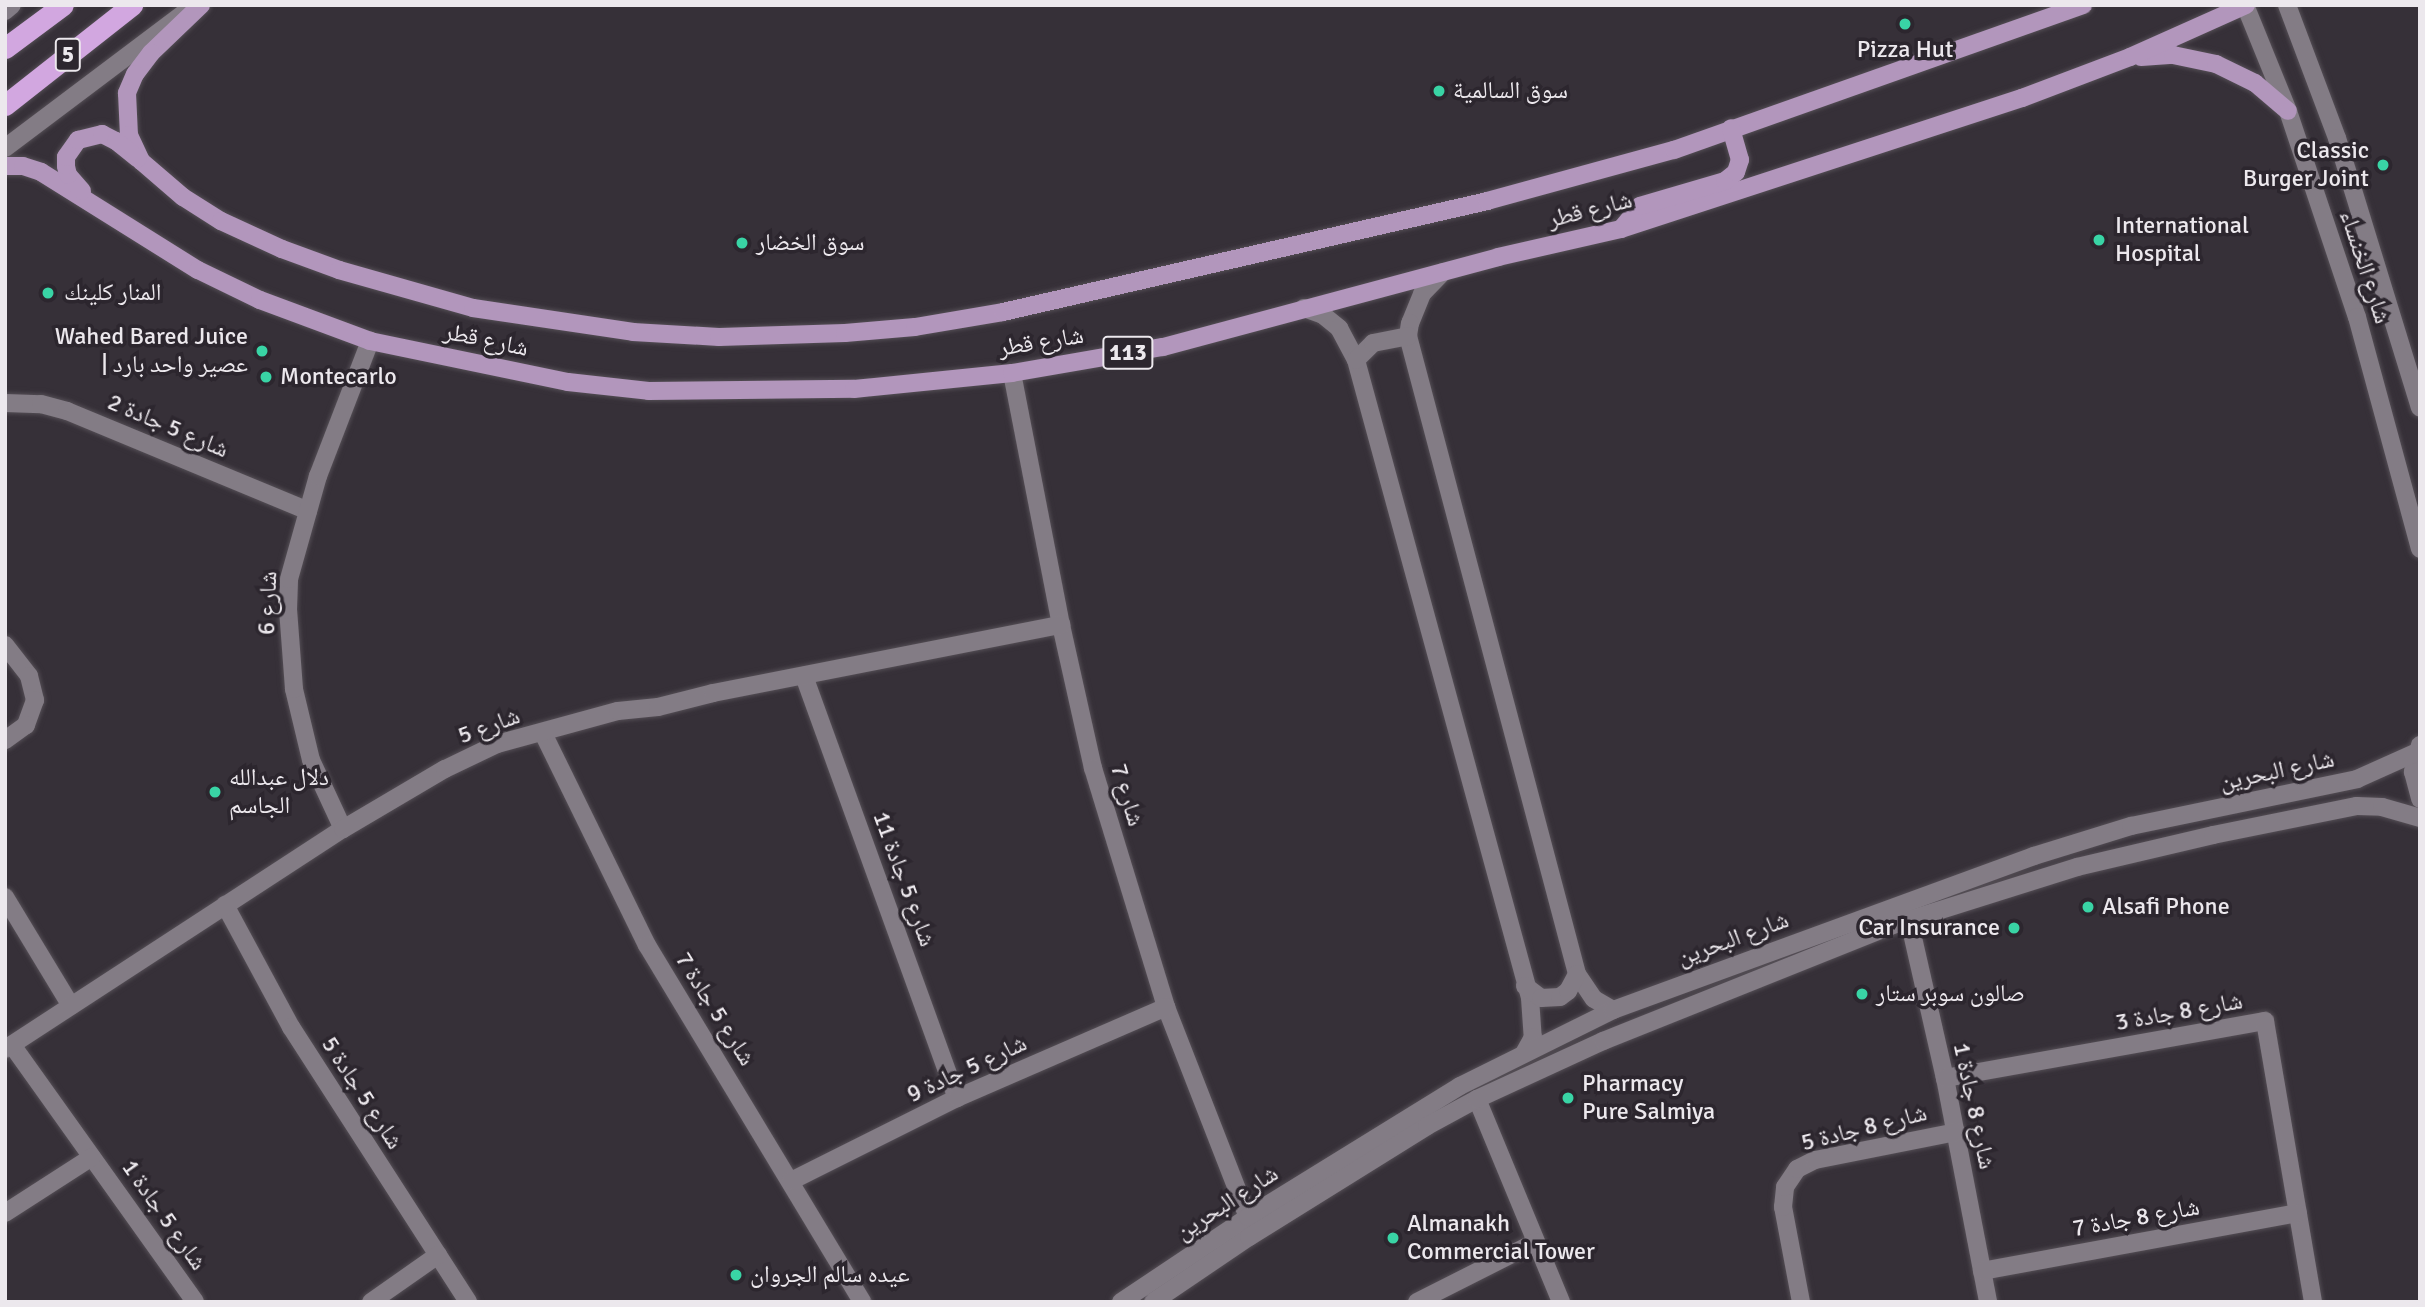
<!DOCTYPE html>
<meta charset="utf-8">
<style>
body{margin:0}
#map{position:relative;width:2425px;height:1307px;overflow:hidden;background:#363038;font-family:Signika,"Noto Naskh Arabic",sans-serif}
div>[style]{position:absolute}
.roads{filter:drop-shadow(0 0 2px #544e55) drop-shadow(0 0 2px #544e55)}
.street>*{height:18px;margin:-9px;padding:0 9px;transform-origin:9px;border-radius:9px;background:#837c85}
.secondary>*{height:18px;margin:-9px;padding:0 9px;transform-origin:9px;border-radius:9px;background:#837c85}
.primary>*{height:18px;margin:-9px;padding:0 9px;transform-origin:9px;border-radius:9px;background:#b296bc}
.highway>*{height:21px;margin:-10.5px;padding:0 10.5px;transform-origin:10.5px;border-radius:10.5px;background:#d2a7e0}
.dots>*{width:19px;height:19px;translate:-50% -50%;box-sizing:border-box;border:4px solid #2c262e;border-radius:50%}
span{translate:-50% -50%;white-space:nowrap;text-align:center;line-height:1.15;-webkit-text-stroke:7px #2c262e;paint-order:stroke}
.shield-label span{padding:2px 5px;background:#2c262e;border:2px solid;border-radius:5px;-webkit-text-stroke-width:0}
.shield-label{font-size:23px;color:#ece8ed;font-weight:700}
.poi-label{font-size:24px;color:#ece8ed}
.left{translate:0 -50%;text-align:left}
.right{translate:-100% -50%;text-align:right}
.street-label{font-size:24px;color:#ece8ed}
.frame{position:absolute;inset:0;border:7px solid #ece8ed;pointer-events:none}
</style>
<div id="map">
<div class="roads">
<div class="street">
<i style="left:1443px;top:272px;width:30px;rotate:134deg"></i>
<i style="left:1422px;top:294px;width:31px;rotate:112deg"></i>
<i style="left:1410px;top:323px;width:13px;rotate:99deg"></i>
<i style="left:1408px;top:336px;width:660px;rotate:75.16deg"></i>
<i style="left:1577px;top:974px;width:30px;rotate:56deg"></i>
<i style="left:1594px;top:999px;width:22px;rotate:30deg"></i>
<i style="left:1304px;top:308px;width:20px;rotate:20deg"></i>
<i style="left:1323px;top:315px;width:21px;rotate:39deg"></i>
<i style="left:1339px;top:328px;width:36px;rotate:62deg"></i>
<i style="left:1356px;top:360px;width:661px;rotate:74.74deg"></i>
<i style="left:1530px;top:998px;width:39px;rotate:86deg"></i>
<i style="left:1533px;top:1037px;width:18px;rotate:119deg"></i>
<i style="left:1356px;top:360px;width:24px;rotate:-45deg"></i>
<i style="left:1373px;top:343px;width:36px;rotate:-11deg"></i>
<i style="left:1012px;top:373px;width:257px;rotate:79deg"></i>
<i style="left:1061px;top:625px;width:147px;rotate:77.4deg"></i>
<i style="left:1093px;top:768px;width:250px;rotate:73deg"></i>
<i style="left:1166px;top:1007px;width:225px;rotate:68.7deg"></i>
<i style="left:5px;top:403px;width:36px;rotate:2deg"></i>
<i style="left:41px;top:404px;width:27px;rotate:15deg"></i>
<i style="left:67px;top:411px;width:261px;rotate:22.5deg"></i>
<i style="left:5px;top:645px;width:39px;rotate:52deg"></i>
<i style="left:29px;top:676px;width:25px;rotate:76deg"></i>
<i style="left:35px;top:700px;width:27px;rotate:110deg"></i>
<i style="left:26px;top:725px;width:26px;rotate:144deg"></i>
<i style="left:804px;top:676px;width:449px;rotate:70.1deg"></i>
<i style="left:543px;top:733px;width:236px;rotate:63.9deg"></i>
<i style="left:647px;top:945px;width:417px;rotate:58.9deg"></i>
<i style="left:343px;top:829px;width:76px;rotate:-114.9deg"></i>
<i style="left:311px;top:760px;width:73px;rotate:-103.5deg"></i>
<i style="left:294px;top:689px;width:79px;rotate:-94.3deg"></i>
<i style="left:288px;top:610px;width:31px;rotate:-88deg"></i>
<i style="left:289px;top:579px;width:107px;rotate:-74.3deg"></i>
<i style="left:318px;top:476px;width:145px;rotate:-68.9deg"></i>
<i style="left:5px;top:897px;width:127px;rotate:58.8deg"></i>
<i style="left:225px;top:905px;width:139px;rotate:61.6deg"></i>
<i style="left:291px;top:1027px;width:327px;rotate:57.2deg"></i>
<i style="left:1909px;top:920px;width:162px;rotate:77.2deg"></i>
<i style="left:1945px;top:1078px;width:228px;rotate:79.1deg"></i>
<i style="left:1525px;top:986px;width:20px;rotate:37deg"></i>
<i style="left:1541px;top:998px;width:19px;rotate:-3deg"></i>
<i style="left:1560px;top:997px;width:10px;rotate:-37deg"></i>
<i style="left:1568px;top:991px;width:19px;rotate:-62deg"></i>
<i style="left:12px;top:1045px;width:315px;rotate:54.5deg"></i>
<i style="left:5px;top:1049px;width:403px;rotate:-33.1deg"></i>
<i style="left:343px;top:829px;width:118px;rotate:-30.5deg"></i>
<i style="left:445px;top:769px;width:58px;rotate:-25.7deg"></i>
<i style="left:497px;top:744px;width:125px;rotate:-15.3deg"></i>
<i style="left:618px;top:711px;width:40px;rotate:-5.7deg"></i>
<i style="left:658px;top:707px;width:57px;rotate:-14.3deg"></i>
<i style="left:713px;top:693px;width:355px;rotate:-11.1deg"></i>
<i style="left:1945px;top:1078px;width:325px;rotate:-10.1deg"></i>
<i style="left:2265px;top:1021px;width:285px;rotate:80.3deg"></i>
<i style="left:1477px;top:1099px;width:220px;rotate:67.5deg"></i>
<i style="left:791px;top:1181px;width:186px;rotate:-26.6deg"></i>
<i style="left:957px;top:1098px;width:228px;rotate:-23.5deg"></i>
<i style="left:5px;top:1213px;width:103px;rotate:-32.8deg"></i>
<i style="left:1982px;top:1271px;width:321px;rotate:-10.4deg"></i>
<i style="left:371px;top:1302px;width:82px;rotate:-35deg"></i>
<i style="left:1417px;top:1302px;width:133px;rotate:-26.8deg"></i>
<i style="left:1801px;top:1302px;width:97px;rotate:-100.7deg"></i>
<i style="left:1783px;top:1207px;width:20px;rotate:-84deg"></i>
<i style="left:1785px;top:1187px;width:22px;rotate:-56deg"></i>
<i style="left:1797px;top:1169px;width:20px;rotate:-27deg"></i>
<i style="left:1815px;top:1160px;width:144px;rotate:-11.2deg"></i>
</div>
<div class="secondary">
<i style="left:2245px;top:5px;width:114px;rotate:67.9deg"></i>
<i style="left:2288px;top:111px;width:217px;rotate:71.5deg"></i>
<i style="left:2357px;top:317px;width:240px;rotate:74.8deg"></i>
<i style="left:2287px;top:5px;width:142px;rotate:69.4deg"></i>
<i style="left:2337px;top:138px;width:282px;rotate:72.9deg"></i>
<i style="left:5px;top:11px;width:9px;rotate:-41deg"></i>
<i style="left:5px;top:148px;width:224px;rotate:-37deg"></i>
<i style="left:2420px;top:745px;width:28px;rotate:105deg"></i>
<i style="left:2413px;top:772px;width:28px;rotate:75deg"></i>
<i style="left:1121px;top:1302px;width:153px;rotate:-33.8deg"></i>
<i style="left:1248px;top:1217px;width:249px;rotate:-31.7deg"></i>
<i style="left:1460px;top:1086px;width:171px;rotate:-26.4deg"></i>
<i style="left:1613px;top:1010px;width:448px;rotate:-20.1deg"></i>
<i style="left:2034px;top:856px;width:102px;rotate:-17.2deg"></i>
<i style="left:2131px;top:826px;width:231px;rotate:-11.7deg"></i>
<i style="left:2357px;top:779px;width:66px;rotate:-24.2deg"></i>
<i style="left:1153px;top:1302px;width:116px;rotate:-34.1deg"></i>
<i style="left:1249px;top:1237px;width:210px;rotate:-31.9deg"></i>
<i style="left:1427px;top:1126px;width:57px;rotate:-28.4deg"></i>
<i style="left:1477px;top:1099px;width:139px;rotate:-24.7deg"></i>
<i style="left:1603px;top:1041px;width:309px;rotate:-21.8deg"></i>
<i style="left:1890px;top:926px;width:196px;rotate:-17.5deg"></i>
<i style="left:2077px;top:867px;width:140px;rotate:-13.2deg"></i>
<i style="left:2213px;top:835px;width:147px;rotate:-11.4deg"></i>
<i style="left:2357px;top:806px;width:25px;rotate:2deg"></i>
<i style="left:2382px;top:807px;width:40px;rotate:16deg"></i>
</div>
<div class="primary">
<i style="left:201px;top:5px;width:69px;rotate:136.2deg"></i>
<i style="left:151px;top:53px;width:26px;rotate:127deg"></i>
<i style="left:135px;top:74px;width:21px;rotate:113deg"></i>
<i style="left:127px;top:93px;width:42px;rotate:87.3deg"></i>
<i style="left:129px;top:135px;width:29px;rotate:65deg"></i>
<i style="left:141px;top:161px;width:55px;rotate:40.6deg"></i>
<i style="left:183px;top:197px;width:45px;rotate:32.3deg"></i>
<i style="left:221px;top:221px;width:67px;rotate:24.7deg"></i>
<i style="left:282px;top:249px;width:61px;rotate:20.2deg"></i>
<i style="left:339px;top:270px;width:139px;rotate:15.8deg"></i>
<i style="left:473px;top:308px;width:162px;rotate:8.5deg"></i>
<i style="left:633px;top:332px;width:86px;rotate:3.3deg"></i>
<i style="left:719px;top:337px;width:126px;rotate:-1.8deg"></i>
<i style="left:845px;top:333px;width:70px;rotate:-4.9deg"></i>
<i style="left:915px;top:327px;width:89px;rotate:-9.7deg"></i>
<i style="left:1003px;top:312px;width:497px;rotate:-12.9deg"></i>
<i style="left:1487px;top:201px;width:194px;rotate:-15.3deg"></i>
<i style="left:1674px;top:150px;width:434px;rotate:-19.5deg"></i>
<i style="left:2141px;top:57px;width:32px;rotate:-4deg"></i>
<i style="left:2173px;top:55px;width:44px;rotate:11.8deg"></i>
<i style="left:2216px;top:64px;width:43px;rotate:26deg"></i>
<i style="left:2255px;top:83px;width:43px;rotate:40.3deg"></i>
<i style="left:5px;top:166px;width:18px"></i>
<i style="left:23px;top:166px;width:19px;rotate:18deg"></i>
<i style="left:41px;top:172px;width:185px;rotate:32deg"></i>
<i style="left:198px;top:270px;width:69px;rotate:25.8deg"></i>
<i style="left:260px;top:300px;width:117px;rotate:20.4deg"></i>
<i style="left:370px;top:341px;width:202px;rotate:11.7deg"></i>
<i style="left:568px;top:382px;width:81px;rotate:6.3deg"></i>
<i style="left:649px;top:391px;width:205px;rotate:-0.6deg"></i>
<i style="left:854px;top:389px;width:159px;rotate:-5.8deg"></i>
<i style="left:1012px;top:373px;width:153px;rotate:-9.8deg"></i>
<i style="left:1163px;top:347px;width:347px;rotate:-15deg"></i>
<i style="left:1498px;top:257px;width:126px;rotate:-12.8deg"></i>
<i style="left:1621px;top:229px;width:422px;rotate:-18.1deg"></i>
<i style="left:2022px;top:98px;width:116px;rotate:-20.8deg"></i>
<i style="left:2130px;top:57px;width:127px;rotate:-24.1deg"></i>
<i style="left:82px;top:191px;width:21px;rotate:-131deg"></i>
<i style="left:68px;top:175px;width:9px;rotate:-103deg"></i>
<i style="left:66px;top:166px;width:9px;rotate:-90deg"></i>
<i style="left:66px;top:157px;width:21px;rotate:-55deg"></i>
<i style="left:78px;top:140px;width:25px;rotate:-14deg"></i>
<i style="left:102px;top:134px;width:16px;rotate:27deg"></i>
<i style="left:116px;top:141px;width:28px;rotate:39deg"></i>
<i style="left:1621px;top:229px;width:30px;rotate:-50deg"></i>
<i style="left:1640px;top:206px;width:89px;rotate:-16.4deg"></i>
<i style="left:1725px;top:181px;width:14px;rotate:-39deg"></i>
<i style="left:1736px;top:172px;width:13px;rotate:-72deg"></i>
<i style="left:1740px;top:160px;width:33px;rotate:-106deg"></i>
</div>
<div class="highway">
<i style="left:5px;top:48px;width:72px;rotate:-36.6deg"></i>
<i style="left:5px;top:105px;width:162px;rotate:-38.2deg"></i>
</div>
</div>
<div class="dots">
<i style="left:1905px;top:24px;background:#39d4a5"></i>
<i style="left:1439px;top:91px;background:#39d4a5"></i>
<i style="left:2383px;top:165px;background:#39d4a5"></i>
<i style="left:2099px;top:240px;background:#39d4a5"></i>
<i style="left:742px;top:243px;background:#39d4a5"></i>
<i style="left:48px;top:293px;background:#39d4a5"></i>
<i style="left:262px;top:351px;background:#39d4a5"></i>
<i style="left:266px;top:377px;background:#39d4a5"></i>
<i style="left:215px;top:792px;background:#39d4a5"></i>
<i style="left:2088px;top:907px;background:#39d4a5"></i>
<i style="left:2014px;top:928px;background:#39d4a5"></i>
<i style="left:1862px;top:994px;background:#39d4a5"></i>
<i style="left:1568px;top:1098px;background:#39d4a5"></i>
<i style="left:1393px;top:1238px;background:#39d4a5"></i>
<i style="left:736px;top:1275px;background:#39d4a5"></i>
</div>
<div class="shield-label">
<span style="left:68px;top:55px">5</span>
<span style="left:1128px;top:353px">113</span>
</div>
<div class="poi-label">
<span style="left:1905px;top:50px">Pizza Hut</span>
<span class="left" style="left:1453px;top:91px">سوق السالمية</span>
<span class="right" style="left:2369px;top:165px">Classic<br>Burger Joint</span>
<span class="left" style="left:2115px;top:240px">International<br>Hospital</span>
<span class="left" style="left:756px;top:243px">سوق الخضار</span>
<span class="left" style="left:64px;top:293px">المنار كلينك</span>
<span class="right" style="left:248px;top:351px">Wahed Bared Juice<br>| عصير واحد بارد</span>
<span class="left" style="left:280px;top:377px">Montecarlo</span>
<span class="left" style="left:229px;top:792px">دلال عبدالله<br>الجاسم</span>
<span class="left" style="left:2102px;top:907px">Alsafi Phone</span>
<span class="right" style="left:2000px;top:928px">Car Insurance</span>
<span class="left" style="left:1876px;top:994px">صالون سوبر ستار</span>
<span class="left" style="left:1582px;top:1098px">Pharmacy<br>Pure Salmiya</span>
<span class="left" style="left:1407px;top:1238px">Almanakh<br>Commercial Tower</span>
<span class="left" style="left:750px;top:1275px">عيده سالم الجروان</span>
</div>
<div class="street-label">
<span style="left:1590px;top:210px;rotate:-14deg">شارع قطر</span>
<span style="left:2365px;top:267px;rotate:72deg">شارع الخنساء</span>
<span style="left:486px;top:340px;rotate:12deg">شارع قطر</span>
<span style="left:1041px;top:342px;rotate:-9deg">شارع قطر</span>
<span style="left:168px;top:426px;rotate:23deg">شارع 5 جادة 2</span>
<span style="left:268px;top:603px;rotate:-88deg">شارع 6</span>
<span style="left:489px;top:726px;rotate:-20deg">شارع 5</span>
<span style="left:2277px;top:771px;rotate:-12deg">شارع البحرين</span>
<span style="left:1127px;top:795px;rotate:73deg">شارع 7</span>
<span style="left:904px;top:879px;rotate:70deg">شارع 5 جادة 11</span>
<span style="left:1733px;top:939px;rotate:-20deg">شارع البحرين</span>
<span style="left:715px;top:1009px;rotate:58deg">شارع 5 جادة 7</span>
<span style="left:2179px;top:1012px;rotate:-10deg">شارع 8 جادة 3</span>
<span style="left:967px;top:1069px;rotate:-25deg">شارع 5 جادة 9</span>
<span style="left:362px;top:1093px;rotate:57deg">شارع 5 جادة 5</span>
<span style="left:1974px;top:1106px;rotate:78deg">شارع 8 جادة 1</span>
<span style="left:1864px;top:1128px;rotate:-14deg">شارع 8 جادة 5</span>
<span style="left:1227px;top:1203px;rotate:-33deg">شارع البحرين</span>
<span style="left:164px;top:1215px;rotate:55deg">شارع 5 جادة 1</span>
<span style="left:2136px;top:1218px;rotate:-10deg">شارع 8 جادة 7</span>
</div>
<div class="frame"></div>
</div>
